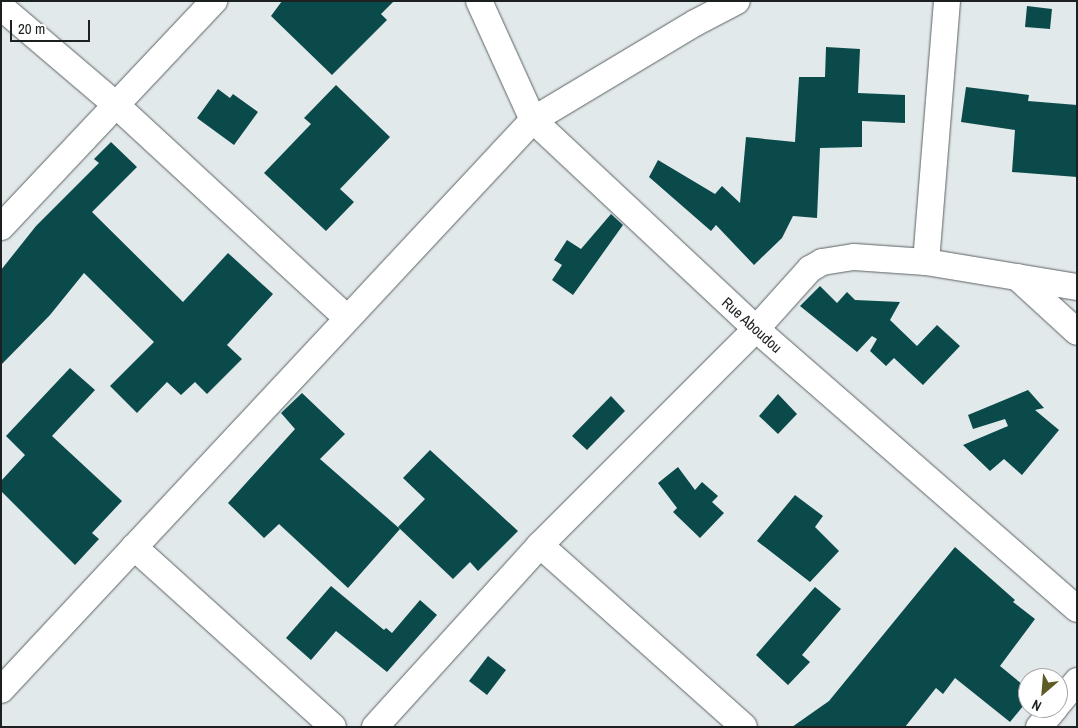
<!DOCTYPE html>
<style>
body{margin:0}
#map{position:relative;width:1078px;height:728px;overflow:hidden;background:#e2e9eb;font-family:"Archivo Narrow",sans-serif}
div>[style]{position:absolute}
.building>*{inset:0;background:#0b4a4b}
.roads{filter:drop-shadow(0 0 1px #5c6264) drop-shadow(0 0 1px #5c6264)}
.minor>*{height:26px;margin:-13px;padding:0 13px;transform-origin:13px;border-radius:13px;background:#fff}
span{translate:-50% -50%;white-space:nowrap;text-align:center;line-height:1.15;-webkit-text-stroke:5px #fff;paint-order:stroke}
.street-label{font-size:15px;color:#1d2021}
.frame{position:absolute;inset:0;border:2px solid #1d2021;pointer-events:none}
.north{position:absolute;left:1018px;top:668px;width:50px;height:50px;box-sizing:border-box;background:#fff;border:1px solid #a5a6a6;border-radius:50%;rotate:207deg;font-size:14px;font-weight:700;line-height:20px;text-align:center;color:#1d2021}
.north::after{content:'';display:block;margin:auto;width:18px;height:22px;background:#5e5b27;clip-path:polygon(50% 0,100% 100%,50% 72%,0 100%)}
.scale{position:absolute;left:10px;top:20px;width:80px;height:22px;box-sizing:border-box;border:2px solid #1d2021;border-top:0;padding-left:6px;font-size:15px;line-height:18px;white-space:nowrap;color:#1d2021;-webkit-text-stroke:4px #fff;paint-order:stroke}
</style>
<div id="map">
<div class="building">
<i style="clip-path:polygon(282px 1px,394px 1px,381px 14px,387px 20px,332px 75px,271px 16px)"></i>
<i style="clip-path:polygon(1027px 6px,1052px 9px,1050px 29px,1025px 27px)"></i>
<i style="clip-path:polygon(826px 47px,860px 49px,858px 93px,905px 95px,905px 123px,862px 121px,862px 147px,820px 148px,817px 218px,793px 216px,782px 238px,754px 265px,716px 225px,711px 231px,649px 177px,658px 160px,715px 194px,722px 186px,740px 203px,746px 137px,795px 142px,799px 77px,825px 77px)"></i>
<i style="clip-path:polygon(336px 85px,390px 137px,340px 189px,354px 202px,326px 231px,264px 173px,311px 124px,304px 118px)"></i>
<i style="clip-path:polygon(966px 87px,1029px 95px,1028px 101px,1077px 105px,1077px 177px,1012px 172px,1015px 130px,961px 122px)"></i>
<i style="clip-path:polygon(218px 89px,230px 98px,233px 94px,258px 112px,234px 145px,197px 118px)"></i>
<i style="clip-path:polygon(111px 142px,137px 167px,92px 212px,183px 302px,228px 253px,273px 294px,227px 345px,242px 359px,207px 394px,195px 382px,181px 395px,167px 382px,137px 413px,110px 386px,154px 342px,84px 273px,50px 315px,1px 365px,1px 270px,36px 226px,99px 163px,94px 159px)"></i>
<i style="clip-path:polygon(611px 214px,623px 225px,573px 295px,552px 280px,562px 265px,554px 260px,567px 240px,581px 249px)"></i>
<i style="clip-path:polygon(820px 286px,837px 303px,847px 292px,855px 300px,900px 302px,890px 320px,917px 346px,937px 325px,960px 346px,923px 385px,894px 358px,886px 366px,870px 351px,877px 339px,872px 336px,857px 352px,800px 306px)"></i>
<i style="clip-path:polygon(70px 368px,95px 390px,52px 436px,122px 501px,92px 533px,99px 539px,75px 565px,1px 491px,1px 481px,25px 455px,6px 436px)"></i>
<i style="clip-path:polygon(1028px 390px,1044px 408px,1035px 410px,1059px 430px,1022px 475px,1004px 459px,990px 471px,963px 445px,1008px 426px,1005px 419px,973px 429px,968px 415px)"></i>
<i style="clip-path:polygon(302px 393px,345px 434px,320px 459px,400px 529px,348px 588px,279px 524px,264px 538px,228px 503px,295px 429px,281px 413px)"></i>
<i style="clip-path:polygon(778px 394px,797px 414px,778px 434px,759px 416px)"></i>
<i style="clip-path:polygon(611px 396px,625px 411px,587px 450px,572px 436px)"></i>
<i style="clip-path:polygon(430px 450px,518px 531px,478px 571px,470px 562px,453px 579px,398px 527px,425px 499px,403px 478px)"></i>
<i style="clip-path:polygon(678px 467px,695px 490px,702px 482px,718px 496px,712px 502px,724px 513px,700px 538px,673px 512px,677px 508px,658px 483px)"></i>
<i style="clip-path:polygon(795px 495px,823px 516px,815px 527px,839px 551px,810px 582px,757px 541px)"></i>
<i style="clip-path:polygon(955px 547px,1015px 600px,1013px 602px,1035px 619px,1000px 666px,1028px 689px,1028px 700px,1010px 722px,955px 678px,943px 694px,936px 688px,905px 727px,792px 727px,829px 701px)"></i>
<i style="clip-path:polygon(331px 586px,384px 630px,386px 628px,392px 633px,420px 600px,437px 615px,387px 672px,336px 631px,311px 660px,286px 638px)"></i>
<i style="clip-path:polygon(815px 587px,841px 609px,802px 655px,810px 662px,788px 685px,756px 655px)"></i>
<i style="clip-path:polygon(488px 656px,506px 670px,487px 695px,469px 681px)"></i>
</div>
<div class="roads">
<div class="minor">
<i style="left:479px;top:1px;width:131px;rotate:65.6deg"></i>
<i style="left:533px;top:120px;width:306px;rotate:43.1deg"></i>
<i style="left:756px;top:329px;width:426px;rotate:41.1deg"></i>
<i style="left:1px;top:7px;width:150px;rotate:40.4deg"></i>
<i style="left:115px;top:104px;width:316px;rotate:42.7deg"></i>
<i style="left:1px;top:227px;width:311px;rotate:-46.7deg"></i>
<i style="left:926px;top:262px;width:262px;rotate:-85.4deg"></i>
<i style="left:1017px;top:277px;width:81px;rotate:42.5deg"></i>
<i style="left:540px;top:545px;width:273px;rotate:41.7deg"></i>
<i style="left:134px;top:547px;width:268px;rotate:42.1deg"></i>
<i style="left:1px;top:690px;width:780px;rotate:-46.97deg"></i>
<i style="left:533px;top:120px;width:189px;rotate:-30.9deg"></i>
<i style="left:695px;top:23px;width:47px;rotate:-27.6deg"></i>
<i style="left:1058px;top:704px;width:30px;rotate:-50deg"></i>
<i style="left:375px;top:727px;width:246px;rotate:-47.8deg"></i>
<i style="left:540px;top:545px;width:305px;rotate:-45deg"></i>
<i style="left:756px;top:329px;width:81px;rotate:-48deg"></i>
<i style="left:810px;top:269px;width:14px;rotate:-30deg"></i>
<i style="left:822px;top:262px;width:32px;rotate:-9deg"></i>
<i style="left:854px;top:257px;width:72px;rotate:4deg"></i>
<i style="left:926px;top:262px;width:153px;rotate:9.4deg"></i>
<i style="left:1039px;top:727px;width:25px;rotate:-50deg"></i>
</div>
</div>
<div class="street-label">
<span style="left:752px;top:325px;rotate:42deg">Rue Aboudou</span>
</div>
<div class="frame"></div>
<div class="north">N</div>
<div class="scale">20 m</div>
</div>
